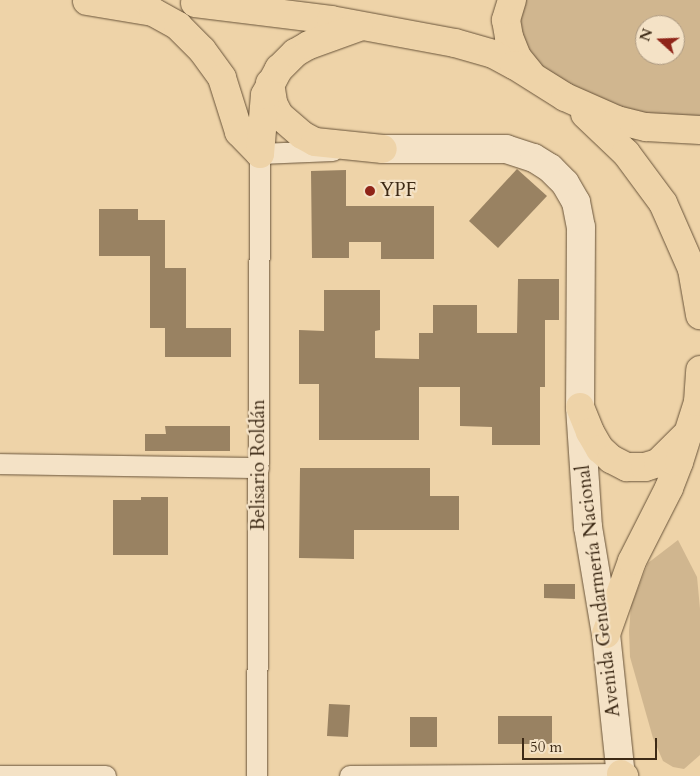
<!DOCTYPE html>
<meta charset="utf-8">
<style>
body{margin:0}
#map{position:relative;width:700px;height:776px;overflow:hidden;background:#eed3a8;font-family:Cardo,serif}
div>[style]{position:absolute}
.green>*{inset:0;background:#d0b68f}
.building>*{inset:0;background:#998262}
.roads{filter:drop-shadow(0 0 1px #69543a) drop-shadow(0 0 1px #69543a)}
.minor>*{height:20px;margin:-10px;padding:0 10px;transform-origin:10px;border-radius:10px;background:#f4e2c6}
.secondary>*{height:28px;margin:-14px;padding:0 14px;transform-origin:14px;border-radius:14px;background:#f4e2c6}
.trunk>*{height:28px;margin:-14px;padding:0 14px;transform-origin:14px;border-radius:14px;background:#eed3a8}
.dots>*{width:14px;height:14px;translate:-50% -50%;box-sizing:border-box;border:2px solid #f4e2c6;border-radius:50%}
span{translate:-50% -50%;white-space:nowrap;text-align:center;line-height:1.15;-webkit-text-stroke:4.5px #f4e2c6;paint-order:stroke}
.poi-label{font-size:19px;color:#3d2a16}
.left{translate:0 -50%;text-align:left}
.street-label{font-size:19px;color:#3d2a16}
.north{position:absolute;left:635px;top:15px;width:50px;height:50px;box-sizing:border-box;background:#f4e2c6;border:1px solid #ab9880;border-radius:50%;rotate:290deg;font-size:14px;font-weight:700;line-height:20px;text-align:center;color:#3d2a16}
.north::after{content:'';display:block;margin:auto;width:18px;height:22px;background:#8f2418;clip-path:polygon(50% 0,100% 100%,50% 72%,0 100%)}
.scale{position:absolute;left:522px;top:738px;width:135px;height:22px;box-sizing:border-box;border:2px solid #3d2a16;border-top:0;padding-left:6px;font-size:15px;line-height:18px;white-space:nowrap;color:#3d2a16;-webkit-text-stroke:4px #f4e2c6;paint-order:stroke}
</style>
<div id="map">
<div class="green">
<i style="clip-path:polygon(evenodd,524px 0,700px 0,700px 119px,647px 117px,597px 102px,553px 77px,526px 50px,519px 30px,522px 3px,524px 0,645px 25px,675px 25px,675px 55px,645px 55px,645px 25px)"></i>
<i style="clip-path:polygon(678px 540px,697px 577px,700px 609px,700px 755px,684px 769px,673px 767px,663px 761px,653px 738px,630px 657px,629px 631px,631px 606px,648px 563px)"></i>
</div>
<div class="building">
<i style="clip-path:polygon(517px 169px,547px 196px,498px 248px,469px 221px)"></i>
<i style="clip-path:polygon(346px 170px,346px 206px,434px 206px,434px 259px,381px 259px,381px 242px,349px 242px,349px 258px,312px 258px,311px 171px)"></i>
<i style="clip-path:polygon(99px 209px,138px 209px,138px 220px,165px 220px,165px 268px,186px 268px,186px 328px,231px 328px,231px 357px,165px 357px,165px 328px,150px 328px,150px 256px,99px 256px)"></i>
<i style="clip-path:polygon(518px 279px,559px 279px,559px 320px,545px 320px,545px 387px,540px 387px,540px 445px,492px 445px,492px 427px,460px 426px,460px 387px,419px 387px,419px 440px,319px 440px,319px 384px,299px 384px,299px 330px,324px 331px,324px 290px,380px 290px,380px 330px,375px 331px,375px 358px,419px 359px,419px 333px,433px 333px,433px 305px,477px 305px,477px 333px,517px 333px)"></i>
<i style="clip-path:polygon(165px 426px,230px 426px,230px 451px,145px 451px,145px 434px,166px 434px)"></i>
<i style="clip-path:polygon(300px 468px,430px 468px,430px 496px,459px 496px,459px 530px,354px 530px,354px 559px,299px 558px)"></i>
<i style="clip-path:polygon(141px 497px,168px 497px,168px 555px,113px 555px,113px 500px,141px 500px)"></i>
<i style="clip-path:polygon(544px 584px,575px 584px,575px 599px,544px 598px)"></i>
<i style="clip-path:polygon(329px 704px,350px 705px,348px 737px,327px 736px)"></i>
<i style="clip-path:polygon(498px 716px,552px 716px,552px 744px,498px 744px)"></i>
<i style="clip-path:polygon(410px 717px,437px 717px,437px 747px,410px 747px)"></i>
</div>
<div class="roads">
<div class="minor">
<i style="left:0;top:464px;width:259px;rotate:0.9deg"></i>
<i style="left:0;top:776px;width:106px"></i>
<i style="left:257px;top:776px;width:622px;rotate:-89.72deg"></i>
<i style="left:260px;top:154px;width:73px;rotate:-2.4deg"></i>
<i style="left:350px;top:776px;width:271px;rotate:-0.4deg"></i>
</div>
<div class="secondary">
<i style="left:383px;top:149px;width:123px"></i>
<i style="left:506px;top:149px;width:29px;rotate:18deg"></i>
<i style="left:534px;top:158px;width:19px;rotate:32deg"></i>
<i style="left:550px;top:168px;width:21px;rotate:45deg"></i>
<i style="left:565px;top:183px;width:22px;rotate:60deg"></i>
<i style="left:576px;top:202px;width:25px;rotate:79deg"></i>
<i style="left:581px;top:227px;width:180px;rotate:90.3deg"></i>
<i style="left:580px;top:407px;width:120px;rotate:86.2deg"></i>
<i style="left:588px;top:527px;width:109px;rotate:80.5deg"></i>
<i style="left:606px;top:634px;width:143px;rotate:84deg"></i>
</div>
<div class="trunk">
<i style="left:512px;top:0;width:21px;rotate:107deg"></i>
<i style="left:506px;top:20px;width:17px;rotate:80deg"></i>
<i style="left:509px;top:37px;width:22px;rotate:68deg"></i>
<i style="left:517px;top:57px;width:21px;rotate:51deg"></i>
<i style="left:87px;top:1px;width:67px;rotate:9.5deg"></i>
<i style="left:153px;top:12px;width:29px;rotate:29deg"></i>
<i style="left:178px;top:26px;width:34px;rotate:45deg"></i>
<i style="left:202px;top:50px;width:34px;rotate:54deg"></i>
<i style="left:222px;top:78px;width:57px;rotate:72.5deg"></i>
<i style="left:239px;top:132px;width:30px;rotate:46deg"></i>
<i style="left:195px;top:3px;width:137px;rotate:7.1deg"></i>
<i style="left:331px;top:20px;width:126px;rotate:10.5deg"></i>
<i style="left:455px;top:43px;width:40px;rotate:16deg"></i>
<i style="left:493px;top:54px;width:24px;rotate:28deg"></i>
<i style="left:514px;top:65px;width:60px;rotate:32.1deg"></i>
<i style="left:565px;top:97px;width:57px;rotate:23.9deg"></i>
<i style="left:617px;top:120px;width:30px;rotate:14deg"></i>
<i style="left:646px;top:127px;width:54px;rotate:3.2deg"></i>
<i style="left:270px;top:83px;width:20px;rotate:81deg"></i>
<i style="left:273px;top:103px;width:13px;rotate:63deg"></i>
<i style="left:279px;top:115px;width:30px;rotate:41deg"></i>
<i style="left:302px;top:135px;width:15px;rotate:28deg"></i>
<i style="left:315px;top:142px;width:68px;rotate:5.9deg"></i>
<i style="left:585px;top:114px;width:57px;rotate:43.6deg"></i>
<i style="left:626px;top:153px;width:62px;rotate:53.5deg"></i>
<i style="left:663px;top:203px;width:72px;rotate:66.3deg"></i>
<i style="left:692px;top:269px;width:47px;rotate:80.1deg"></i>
<i style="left:260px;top:154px;width:59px;rotate:-85.2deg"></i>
<i style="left:265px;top:95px;width:30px;rotate:-62deg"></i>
<i style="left:279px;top:69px;width:23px;rotate:-45deg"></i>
<i style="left:295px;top:53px;width:16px;rotate:-30deg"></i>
<i style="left:309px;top:45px;width:53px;rotate:-19.8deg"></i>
<i style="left:580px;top:407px;width:27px;rotate:68deg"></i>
<i style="left:590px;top:432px;width:20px;rotate:60deg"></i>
<i style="left:600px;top:449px;width:15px;rotate:42deg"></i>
<i style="left:611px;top:459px;width:18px;rotate:27deg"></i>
<i style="left:627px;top:467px;width:18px"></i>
<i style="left:645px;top:467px;width:14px;rotate:-17deg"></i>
<i style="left:658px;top:463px;width:37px;rotate:-45deg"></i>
<i style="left:606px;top:634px;width:77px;rotate:-70.4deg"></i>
<i style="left:632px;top:561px;width:82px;rotate:-63.1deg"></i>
<i style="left:669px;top:488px;width:28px;rotate:-69deg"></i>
<i style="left:679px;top:462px;width:63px;rotate:-72.4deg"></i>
<i style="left:698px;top:402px;width:32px;rotate:-86deg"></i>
<i style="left:621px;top:774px;width:4px;rotate:34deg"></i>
</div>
</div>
<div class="dots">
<i style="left:370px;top:191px;background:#8f2418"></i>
</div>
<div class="poi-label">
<span class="left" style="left:380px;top:191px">YPF</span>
</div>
<div class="street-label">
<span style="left:259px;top:465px;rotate:-90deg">Belisario Roldán</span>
<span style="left:599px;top:591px;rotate:-97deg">Avenida Gendarmería Nacional</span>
</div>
<div class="north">N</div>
<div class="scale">50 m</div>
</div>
